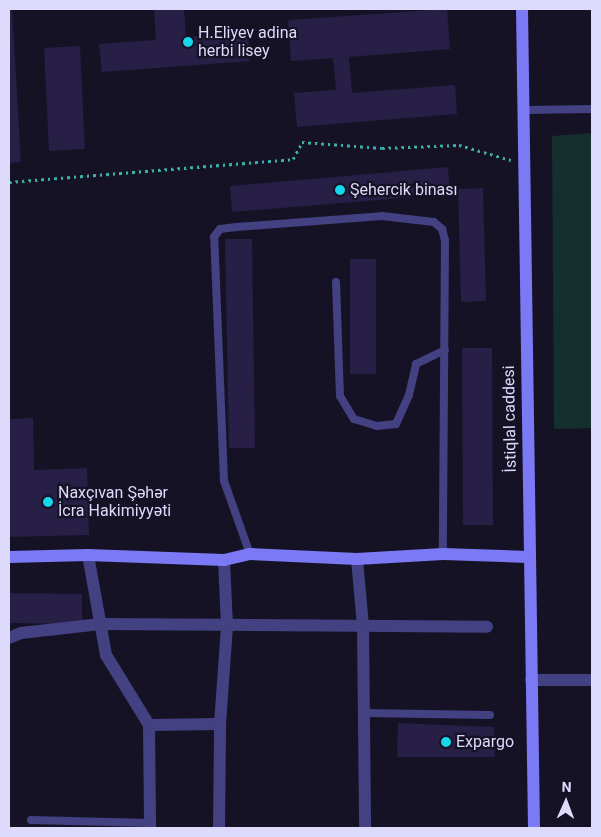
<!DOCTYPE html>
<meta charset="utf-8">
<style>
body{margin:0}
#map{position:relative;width:601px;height:837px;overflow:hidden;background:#151226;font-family:Roboto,sans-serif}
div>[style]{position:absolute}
.green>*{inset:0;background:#152f2e}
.building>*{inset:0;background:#271f45}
.path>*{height:2.5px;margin-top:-1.25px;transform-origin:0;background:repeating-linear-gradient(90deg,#3aafa8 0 2.5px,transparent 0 6.5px)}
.service>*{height:8px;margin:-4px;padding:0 4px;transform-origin:4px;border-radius:4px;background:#434181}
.minor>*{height:12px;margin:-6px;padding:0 6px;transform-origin:6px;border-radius:6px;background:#434181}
.secondary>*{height:12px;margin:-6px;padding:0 6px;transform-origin:6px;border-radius:6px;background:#7c79f4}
.dots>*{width:14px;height:14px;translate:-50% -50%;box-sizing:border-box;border:2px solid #151226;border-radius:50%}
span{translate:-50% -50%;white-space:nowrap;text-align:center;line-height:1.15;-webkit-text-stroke:4.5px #151226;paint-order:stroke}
.poi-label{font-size:16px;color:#dddafc}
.left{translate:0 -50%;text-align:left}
.street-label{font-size:16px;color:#dddafc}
.frame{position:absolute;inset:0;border:10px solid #dddafc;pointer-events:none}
.north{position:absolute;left:541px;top:777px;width:50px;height:50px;-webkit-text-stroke:4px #151226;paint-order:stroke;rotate:2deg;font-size:14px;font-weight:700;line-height:20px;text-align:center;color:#dddafc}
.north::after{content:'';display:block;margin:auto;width:18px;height:22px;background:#dddafc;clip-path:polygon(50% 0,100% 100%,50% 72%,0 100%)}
</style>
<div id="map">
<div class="green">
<i style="clip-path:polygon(592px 133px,592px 428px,554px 429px,552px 136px)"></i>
</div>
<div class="building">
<i style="clip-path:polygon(9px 9px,12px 9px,21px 162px,9px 163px)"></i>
<i style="clip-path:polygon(154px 9px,184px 9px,186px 37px,248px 33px,250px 61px,102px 72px,99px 44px,156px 40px)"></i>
<i style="clip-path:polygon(447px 9px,450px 49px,349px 57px,352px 93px,455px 85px,457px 114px,297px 127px,294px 93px,336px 90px,333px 58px,291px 61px,288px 20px)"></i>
<i style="clip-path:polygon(80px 46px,85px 149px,49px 151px,44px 48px)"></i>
<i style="clip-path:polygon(448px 167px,450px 194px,232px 212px,230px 186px)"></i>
<i style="clip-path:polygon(483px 188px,486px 301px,461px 302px,458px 189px)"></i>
<i style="clip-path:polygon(225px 239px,252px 239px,255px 448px,229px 448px)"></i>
<i style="clip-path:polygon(350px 259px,376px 259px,376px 374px,350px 374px)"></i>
<i style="clip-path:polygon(462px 348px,492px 348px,493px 525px,463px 525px)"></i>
<i style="clip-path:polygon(33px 418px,34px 470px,87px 468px,89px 535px,9px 537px,9px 419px)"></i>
<i style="clip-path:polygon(9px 593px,82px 594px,82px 624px,9px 623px)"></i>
<i style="clip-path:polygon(398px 723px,494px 727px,495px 757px,397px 757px)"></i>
</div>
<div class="path">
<i style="left:9px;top:182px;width:285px;rotate:-4.6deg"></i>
<i style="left:293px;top:159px;width:19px;rotate:-62deg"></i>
<i style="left:302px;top:142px;width:80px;rotate:4.3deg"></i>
<i style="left:382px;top:148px;width:77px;rotate:-2.2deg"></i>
<i style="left:459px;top:145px;width:54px;rotate:16.1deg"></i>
</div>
<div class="service">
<i style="left:524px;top:110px;width:68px;rotate:-0.8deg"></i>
<i style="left:336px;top:282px;width:114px;rotate:88deg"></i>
<i style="left:340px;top:396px;width:27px;rotate:59deg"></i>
<i style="left:354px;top:419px;width:24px;rotate:17deg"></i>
<i style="left:377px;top:426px;width:19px;rotate:-6deg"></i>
<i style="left:396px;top:424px;width:32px;rotate:-66deg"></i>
<i style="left:409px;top:395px;width:32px;rotate:-77deg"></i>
<i style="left:416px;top:364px;width:32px;rotate:-26deg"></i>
<i style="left:250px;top:554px;width:77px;rotate:-109.6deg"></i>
<i style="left:224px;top:481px;width:244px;rotate:-92.3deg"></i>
<i style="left:214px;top:237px;width:10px;rotate:-53deg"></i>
<i style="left:220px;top:229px;width:17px;rotate:-7deg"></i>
<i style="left:237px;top:227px;width:145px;rotate:-4.3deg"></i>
<i style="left:382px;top:216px;width:52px;rotate:6.6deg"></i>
<i style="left:434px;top:222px;width:11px;rotate:41deg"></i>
<i style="left:442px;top:229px;width:11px;rotate:75deg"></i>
<i style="left:445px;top:240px;width:314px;rotate:90.4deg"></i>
<i style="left:364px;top:713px;width:126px;rotate:0.9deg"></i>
<i style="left:31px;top:820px;width:119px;rotate:1.4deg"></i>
</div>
<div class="minor">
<i style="left:88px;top:555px;width:102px;rotate:79.8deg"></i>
<i style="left:106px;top:655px;width:82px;rotate:58.4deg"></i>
<i style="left:149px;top:725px;width:103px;rotate:89.4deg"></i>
<i style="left:357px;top:559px;width:67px;rotate:84.9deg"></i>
<i style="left:363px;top:626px;width:202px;rotate:89.4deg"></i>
<i style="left:9px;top:638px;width:13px;rotate:-23deg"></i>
<i style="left:21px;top:633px;width:80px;rotate:-6.5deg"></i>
<i style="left:100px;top:624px;width:387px;rotate:0.4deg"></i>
<i style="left:531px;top:680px;width:61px"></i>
<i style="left:149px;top:725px;width:71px;rotate:-0.8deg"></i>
<i style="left:220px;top:724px;width:98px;rotate:-85.9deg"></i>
<i style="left:227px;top:626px;width:66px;rotate:-92.6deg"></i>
<i style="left:219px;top:828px;width:104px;rotate:-89.4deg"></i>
</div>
<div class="secondary">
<i style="left:522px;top:9px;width:819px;rotate:89.16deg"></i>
<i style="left:9px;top:557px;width:79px;rotate:-1.5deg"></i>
<i style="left:88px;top:555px;width:136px;rotate:2.1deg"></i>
<i style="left:224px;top:560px;width:27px;rotate:-13deg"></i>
<i style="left:250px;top:554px;width:107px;rotate:2.7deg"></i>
<i style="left:357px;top:559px;width:86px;rotate:-3.3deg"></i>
<i style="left:443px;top:554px;width:85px;rotate:2deg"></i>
</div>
<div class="dots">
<i style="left:188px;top:42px;background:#16d6eb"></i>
<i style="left:340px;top:190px;background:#16d6eb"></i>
<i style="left:48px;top:502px;background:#16d6eb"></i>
<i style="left:446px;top:742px;background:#16d6eb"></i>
</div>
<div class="poi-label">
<span class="left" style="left:198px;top:42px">H.Eliyev adina<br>herbi lisey</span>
<span class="left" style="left:350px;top:190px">Şehercik binası</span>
<span class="left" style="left:58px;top:502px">Naxçıvan Şəhər<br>İcra Hakimiyyəti</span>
<span class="left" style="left:456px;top:742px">Expargo</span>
</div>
<div class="street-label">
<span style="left:510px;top:419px;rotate:-91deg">İstiqlal caddesi</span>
</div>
<div class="frame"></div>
<div class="north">N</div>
</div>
